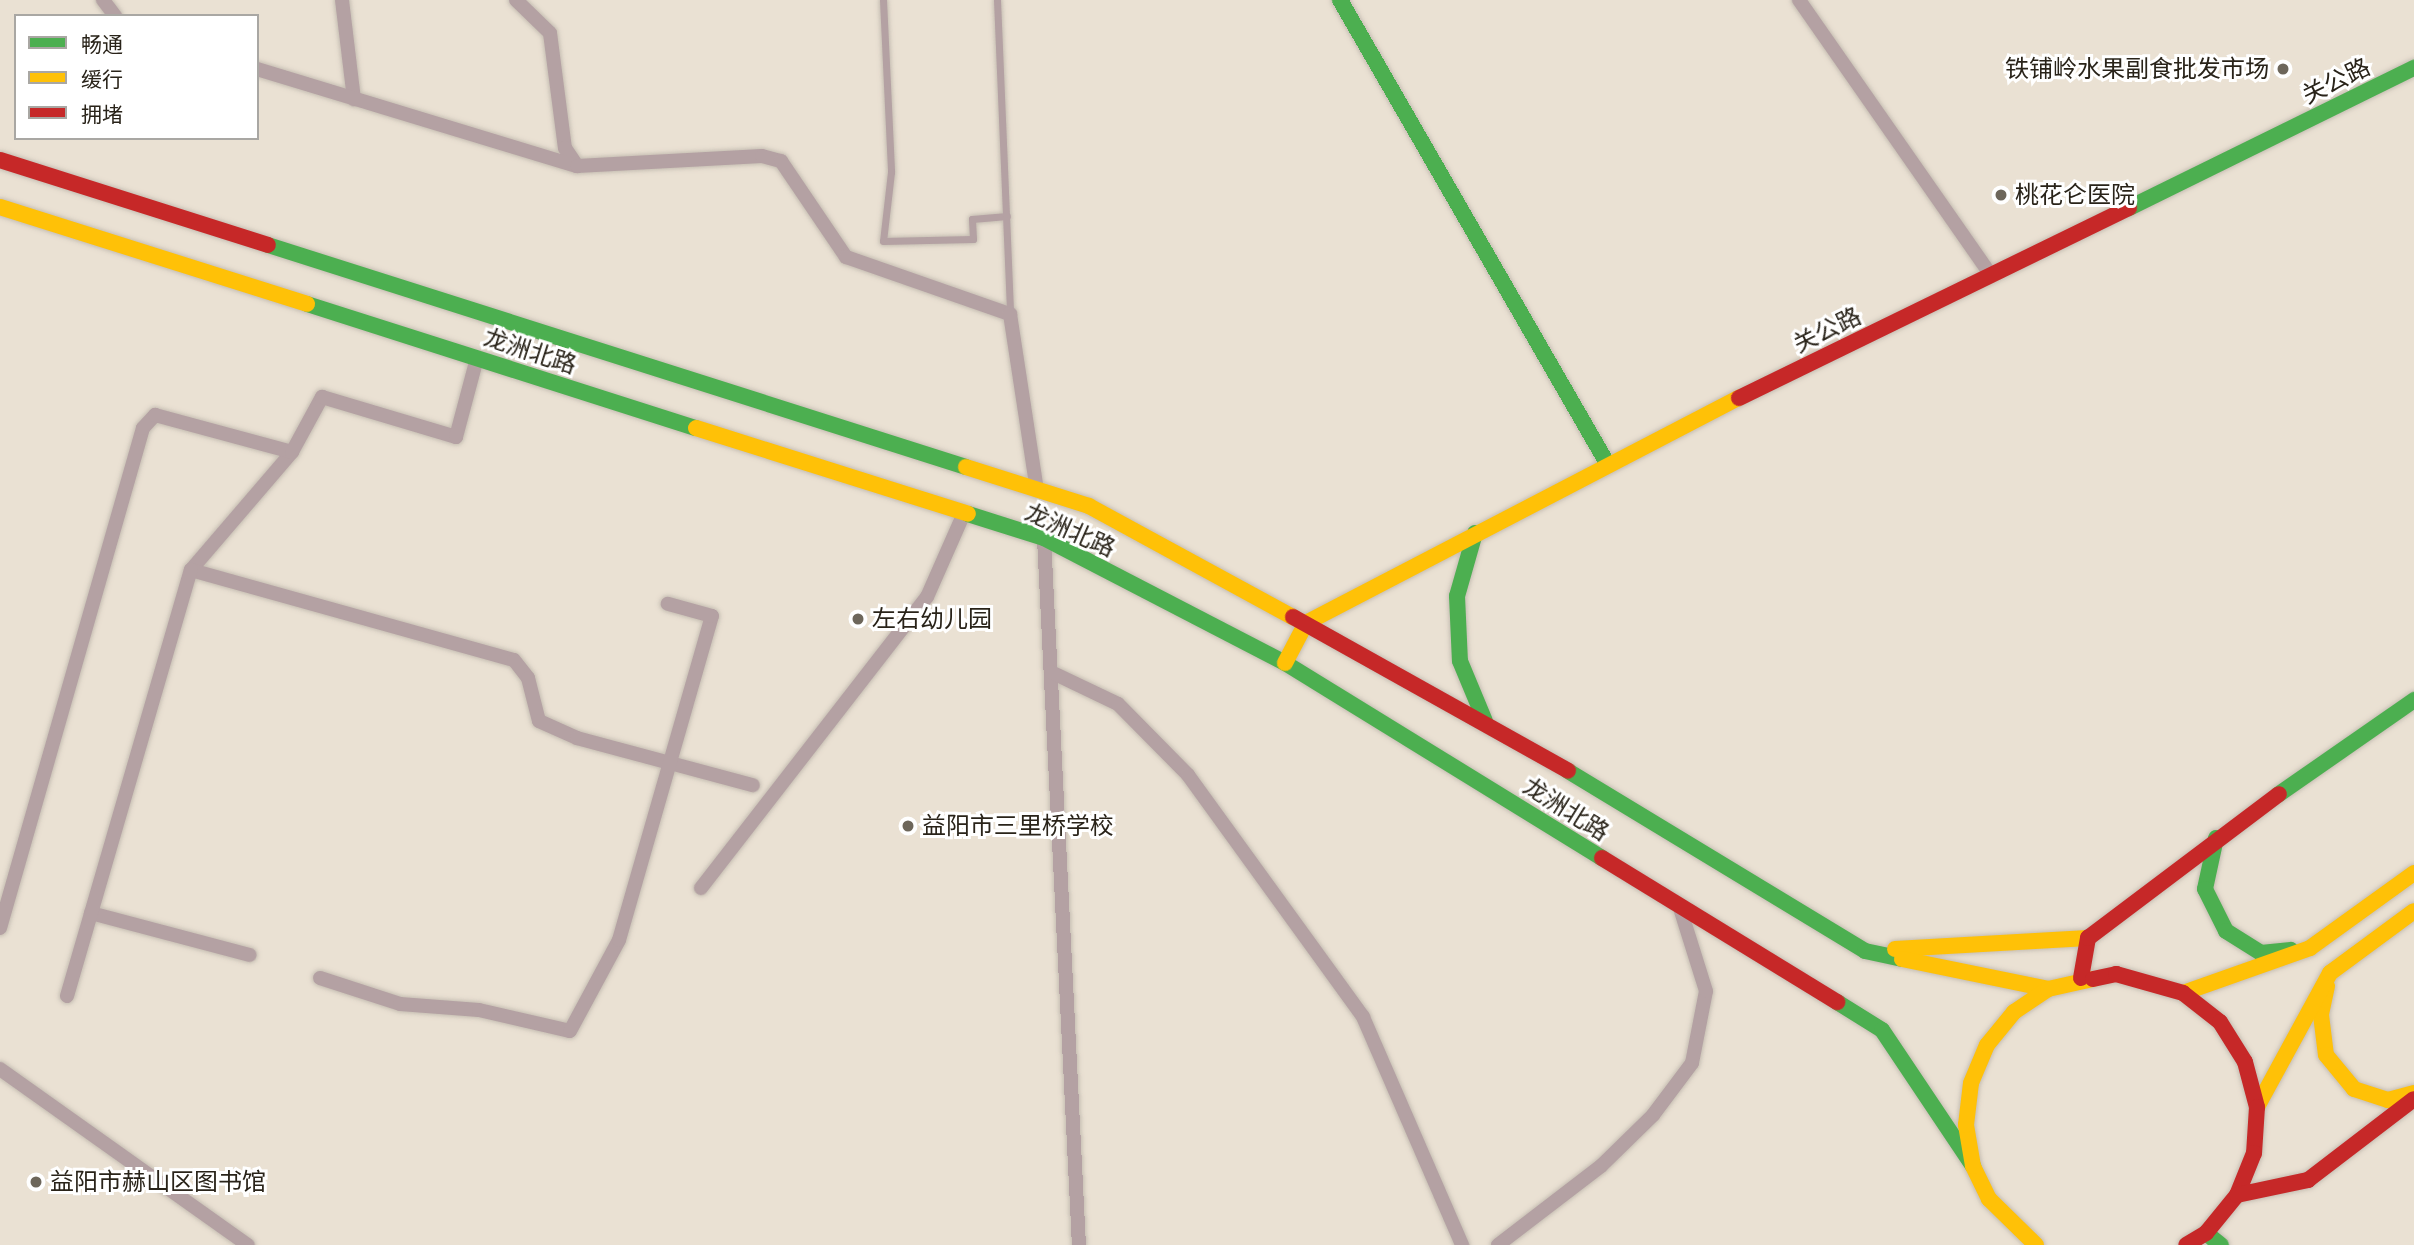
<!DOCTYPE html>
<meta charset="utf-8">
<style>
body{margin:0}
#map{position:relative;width:2414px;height:1245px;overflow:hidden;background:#eae1d3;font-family:Mulish,"Noto Sans SC",sans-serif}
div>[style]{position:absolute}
.roads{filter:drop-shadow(0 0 2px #c6beb3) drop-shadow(0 0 2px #c6beb3)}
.lane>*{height:7px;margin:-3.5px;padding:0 3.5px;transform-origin:3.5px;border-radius:3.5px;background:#b4a1a3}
.street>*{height:14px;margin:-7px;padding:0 7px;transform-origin:7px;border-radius:7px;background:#b4a1a3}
.fast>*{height:16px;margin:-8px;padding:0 8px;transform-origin:8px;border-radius:8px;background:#4caf50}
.slow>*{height:16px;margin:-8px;padding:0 8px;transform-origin:8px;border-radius:8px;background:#ffc107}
.jam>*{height:16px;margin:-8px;padding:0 8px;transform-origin:8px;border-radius:8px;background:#c62828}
.dots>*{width:19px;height:19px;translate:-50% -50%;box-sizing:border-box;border:4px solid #fff;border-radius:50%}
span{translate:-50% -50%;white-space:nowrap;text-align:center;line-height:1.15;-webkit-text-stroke:6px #fff;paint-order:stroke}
.poi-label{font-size:24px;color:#292319}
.right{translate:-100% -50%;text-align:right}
.left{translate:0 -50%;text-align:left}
.street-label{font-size:24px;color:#292319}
.legend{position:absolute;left:14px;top:14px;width:245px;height:126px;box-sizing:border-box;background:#fff;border:2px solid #a9a7a3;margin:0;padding:9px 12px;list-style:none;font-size:21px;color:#292319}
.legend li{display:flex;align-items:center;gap:14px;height:35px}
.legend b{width:35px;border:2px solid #a9a7a3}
</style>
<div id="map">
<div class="roads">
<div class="lane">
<i style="left:883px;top:0;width:172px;rotate:87.3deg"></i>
<i style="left:891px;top:172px;width:69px;rotate:96.6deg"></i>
<i style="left:883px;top:241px;width:90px;rotate:-1.3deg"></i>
<i style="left:973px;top:239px;width:20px;rotate:-93deg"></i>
<i style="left:972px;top:219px;width:35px;rotate:-5deg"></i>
<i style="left:997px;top:0;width:314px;rotate:87.6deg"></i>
</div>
<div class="street">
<i style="left:103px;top:0;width:20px;rotate:53deg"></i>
<i style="left:342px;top:0;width:100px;rotate:83.1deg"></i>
<i style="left:516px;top:0;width:47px;rotate:44.1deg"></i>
<i style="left:550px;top:33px;width:116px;rotate:82.6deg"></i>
<i style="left:565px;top:148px;width:22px;rotate:56deg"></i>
<i style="left:1799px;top:0;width:335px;rotate:55.1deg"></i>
<i style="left:257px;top:69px;width:334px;rotate:16.9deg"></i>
<i style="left:577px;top:166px;width:185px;rotate:-3.1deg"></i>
<i style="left:762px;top:156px;width:20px;rotate:15deg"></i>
<i style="left:781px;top:161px;width:116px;rotate:55.9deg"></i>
<i style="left:846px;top:257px;width:174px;rotate:19.2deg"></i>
<i style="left:1010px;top:314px;width:178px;rotate:81.3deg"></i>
<i style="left:292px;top:452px;width:155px;rotate:130.6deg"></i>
<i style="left:191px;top:570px;width:335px;rotate:15.6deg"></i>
<i style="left:514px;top:660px;width:23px;rotate:52deg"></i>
<i style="left:528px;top:678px;width:44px;rotate:75.7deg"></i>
<i style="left:539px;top:721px;width:42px;rotate:24.1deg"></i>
<i style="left:577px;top:738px;width:182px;rotate:15deg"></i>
<i style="left:1044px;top:538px;width:708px;rotate:87.17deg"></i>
<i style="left:1051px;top:672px;width:74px;rotate:25.5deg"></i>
<i style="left:1118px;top:704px;width:100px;rotate:45.4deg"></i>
<i style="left:1188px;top:775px;width:299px;rotate:54.1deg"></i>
<i style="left:1363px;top:1017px;width:249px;rotate:66.5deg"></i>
<i style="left:701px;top:888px;width:368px;rotate:-52.2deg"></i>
<i style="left:927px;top:597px;width:92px;rotate:-66.2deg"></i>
<i style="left:91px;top:913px;width:164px;rotate:14.8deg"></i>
<i style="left:0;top:928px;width:520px;rotate:-74.04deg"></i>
<i style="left:143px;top:428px;width:18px;rotate:-47deg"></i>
<i style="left:155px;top:415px;width:142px;rotate:15.1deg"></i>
<i style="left:292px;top:452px;width:63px;rotate:-61.4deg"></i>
<i style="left:322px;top:397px;width:140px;rotate:16.6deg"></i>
<i style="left:456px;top:437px;width:82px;rotate:-75.1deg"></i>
<i style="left:320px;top:978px;width:84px;rotate:18deg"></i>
<i style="left:400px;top:1004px;width:79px;rotate:4.3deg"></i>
<i style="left:479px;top:1010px;width:93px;rotate:13deg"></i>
<i style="left:570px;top:1031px;width:103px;rotate:-61.7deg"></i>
<i style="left:619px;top:940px;width:337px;rotate:-74deg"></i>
<i style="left:712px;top:616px;width:46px;rotate:-164.7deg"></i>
<i style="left:67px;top:996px;width:444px;rotate:-73.8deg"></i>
<i style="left:0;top:1069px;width:304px;rotate:35.4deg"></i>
<i style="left:1498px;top:1245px;width:130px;rotate:-37.5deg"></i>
<i style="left:1601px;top:1166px;width:73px;rotate:-44.4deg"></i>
<i style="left:1653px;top:1115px;width:65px;rotate:-53.1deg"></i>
<i style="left:1692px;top:1063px;width:73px;rotate:-79deg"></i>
<i style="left:1706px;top:991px;width:90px;rotate:-107.4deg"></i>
</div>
<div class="fast">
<i style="left:1340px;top:0;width:534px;rotate:60.03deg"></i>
<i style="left:2129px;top:208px;width:318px;rotate:-26.2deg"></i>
<i style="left:268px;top:245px;width:732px;rotate:17.64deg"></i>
<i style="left:307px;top:304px;width:408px;rotate:17.7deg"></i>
<i style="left:968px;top:514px;width:80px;rotate:17.5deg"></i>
<i style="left:1044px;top:538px;width:271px;rotate:27.4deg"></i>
<i style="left:1285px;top:663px;width:372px;rotate:31.6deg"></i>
<i style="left:1475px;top:533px;width:66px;rotate:105.9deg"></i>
<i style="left:1457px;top:596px;width:65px;rotate:87.4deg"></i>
<i style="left:1460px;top:661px;width:65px;rotate:67.4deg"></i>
<i style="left:1568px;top:771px;width:347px;rotate:31.2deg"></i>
<i style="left:1865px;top:951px;width:38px;rotate:12deg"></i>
<i style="left:2279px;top:794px;width:165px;rotate:-34.8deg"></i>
<i style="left:2216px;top:838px;width:52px;rotate:102.2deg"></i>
<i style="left:2205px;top:889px;width:47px;rotate:63.4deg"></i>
<i style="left:2226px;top:931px;width:41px;rotate:32.2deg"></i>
<i style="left:2261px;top:953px;width:30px;rotate:-6deg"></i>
<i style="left:1837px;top:1002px;width:53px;rotate:31.9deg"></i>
<i style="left:1882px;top:1030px;width:164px;rotate:56.2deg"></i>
<i style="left:2206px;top:1233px;width:19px;rotate:39deg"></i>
</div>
<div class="slow">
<i style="left:0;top:207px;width:322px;rotate:17.5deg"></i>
<i style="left:696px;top:428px;width:285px;rotate:17.5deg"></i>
<i style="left:966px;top:467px;width:129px;rotate:17.6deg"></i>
<i style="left:1089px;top:506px;width:232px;rotate:28.6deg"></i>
<i style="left:1285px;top:663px;width:45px;rotate:-62.3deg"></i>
<i style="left:1306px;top:623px;width:488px;rotate:-27.5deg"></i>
<i style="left:1895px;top:949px;width:193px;rotate:-3.3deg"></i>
<i style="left:1902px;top:959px;width:149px;rotate:11.6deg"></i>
<i style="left:2327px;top:986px;width:30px;rotate:102deg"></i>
<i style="left:2321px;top:1015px;width:40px;rotate:82.9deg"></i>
<i style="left:2326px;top:1055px;width:44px;rotate:50.5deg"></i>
<i style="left:2354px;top:1089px;width:36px;rotate:18deg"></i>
<i style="left:2388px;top:1100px;width:27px;rotate:-15deg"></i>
<i style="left:2183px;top:993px;width:135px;rotate:-19.5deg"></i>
<i style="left:2310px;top:948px;width:128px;rotate:-35.8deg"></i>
<i style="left:2257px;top:1107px;width:153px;rotate:-61.4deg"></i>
<i style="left:2330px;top:973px;width:104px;rotate:-36.4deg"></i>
<i style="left:2036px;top:1245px;width:66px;rotate:-135.6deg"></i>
<i style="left:1989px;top:1199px;width:37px;rotate:-116deg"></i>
<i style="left:1973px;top:1166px;width:42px;rotate:-99.7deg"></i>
<i style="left:1966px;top:1125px;width:42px;rotate:-83.2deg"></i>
<i style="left:1971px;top:1083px;width:41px;rotate:-67.2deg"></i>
<i style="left:1987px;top:1045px;width:43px;rotate:-50.7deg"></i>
<i style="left:2014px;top:1012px;width:41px;rotate:-34.1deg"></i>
<i style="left:2048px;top:989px;width:46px;rotate:-12.5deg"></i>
</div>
<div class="jam">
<i style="left:0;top:160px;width:281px;rotate:17.6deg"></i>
<i style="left:1739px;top:398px;width:434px;rotate:-26deg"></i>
<i style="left:1293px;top:617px;width:315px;rotate:29.2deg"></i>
<i style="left:1602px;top:858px;width:276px;rotate:31.5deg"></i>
<i style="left:2081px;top:978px;width:41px;rotate:-80.1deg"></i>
<i style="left:2088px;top:938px;width:239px;rotate:-37deg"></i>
<i style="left:2093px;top:979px;width:24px;rotate:-12deg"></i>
<i style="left:2116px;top:974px;width:70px;rotate:15.8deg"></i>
<i style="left:2183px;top:993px;width:47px;rotate:38.1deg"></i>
<i style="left:2220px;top:1022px;width:47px;rotate:58deg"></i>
<i style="left:2245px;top:1062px;width:47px;rotate:75.1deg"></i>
<i style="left:2257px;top:1107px;width:46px;rotate:93.7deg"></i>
<i style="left:2254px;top:1153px;width:45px;rotate:112deg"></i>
<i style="left:2237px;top:1195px;width:49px;rotate:129.2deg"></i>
<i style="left:2206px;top:1233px;width:23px;rotate:149deg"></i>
<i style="left:2237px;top:1195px;width:73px;rotate:-11.9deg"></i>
<i style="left:2308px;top:1180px;width:133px;rotate:-37.4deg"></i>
</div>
</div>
<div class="dots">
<i style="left:2283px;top:69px;background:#6d665a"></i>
<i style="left:2001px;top:195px;background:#6d665a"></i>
<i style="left:858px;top:619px;background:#6d665a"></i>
<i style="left:908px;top:826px;background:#6d665a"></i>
<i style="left:36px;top:1182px;background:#6d665a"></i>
</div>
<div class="poi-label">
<span class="right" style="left:2269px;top:69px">铁铺岭水果副食批发市场</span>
<span class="left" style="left:2015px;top:195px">桃花仑医院</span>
<span class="left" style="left:872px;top:619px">左右幼儿园</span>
<span class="left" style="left:922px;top:826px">益阳市三里桥学校</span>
<span class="left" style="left:50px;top:1182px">益阳市赫山区图书馆</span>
</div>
<div class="street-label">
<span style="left:2336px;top:81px;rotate:-26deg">关公路</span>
<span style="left:1827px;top:330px;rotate:-26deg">关公路</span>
<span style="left:530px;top:351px;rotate:18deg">龙洲北路</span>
<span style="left:1070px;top:530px;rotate:24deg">龙洲北路</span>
<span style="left:1566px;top:809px;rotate:32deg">龙洲北路</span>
</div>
<ul class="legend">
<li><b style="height:9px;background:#4caf50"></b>畅通</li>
<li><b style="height:9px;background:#ffc107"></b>缓行</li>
<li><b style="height:9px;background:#c62828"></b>拥堵</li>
</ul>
</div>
